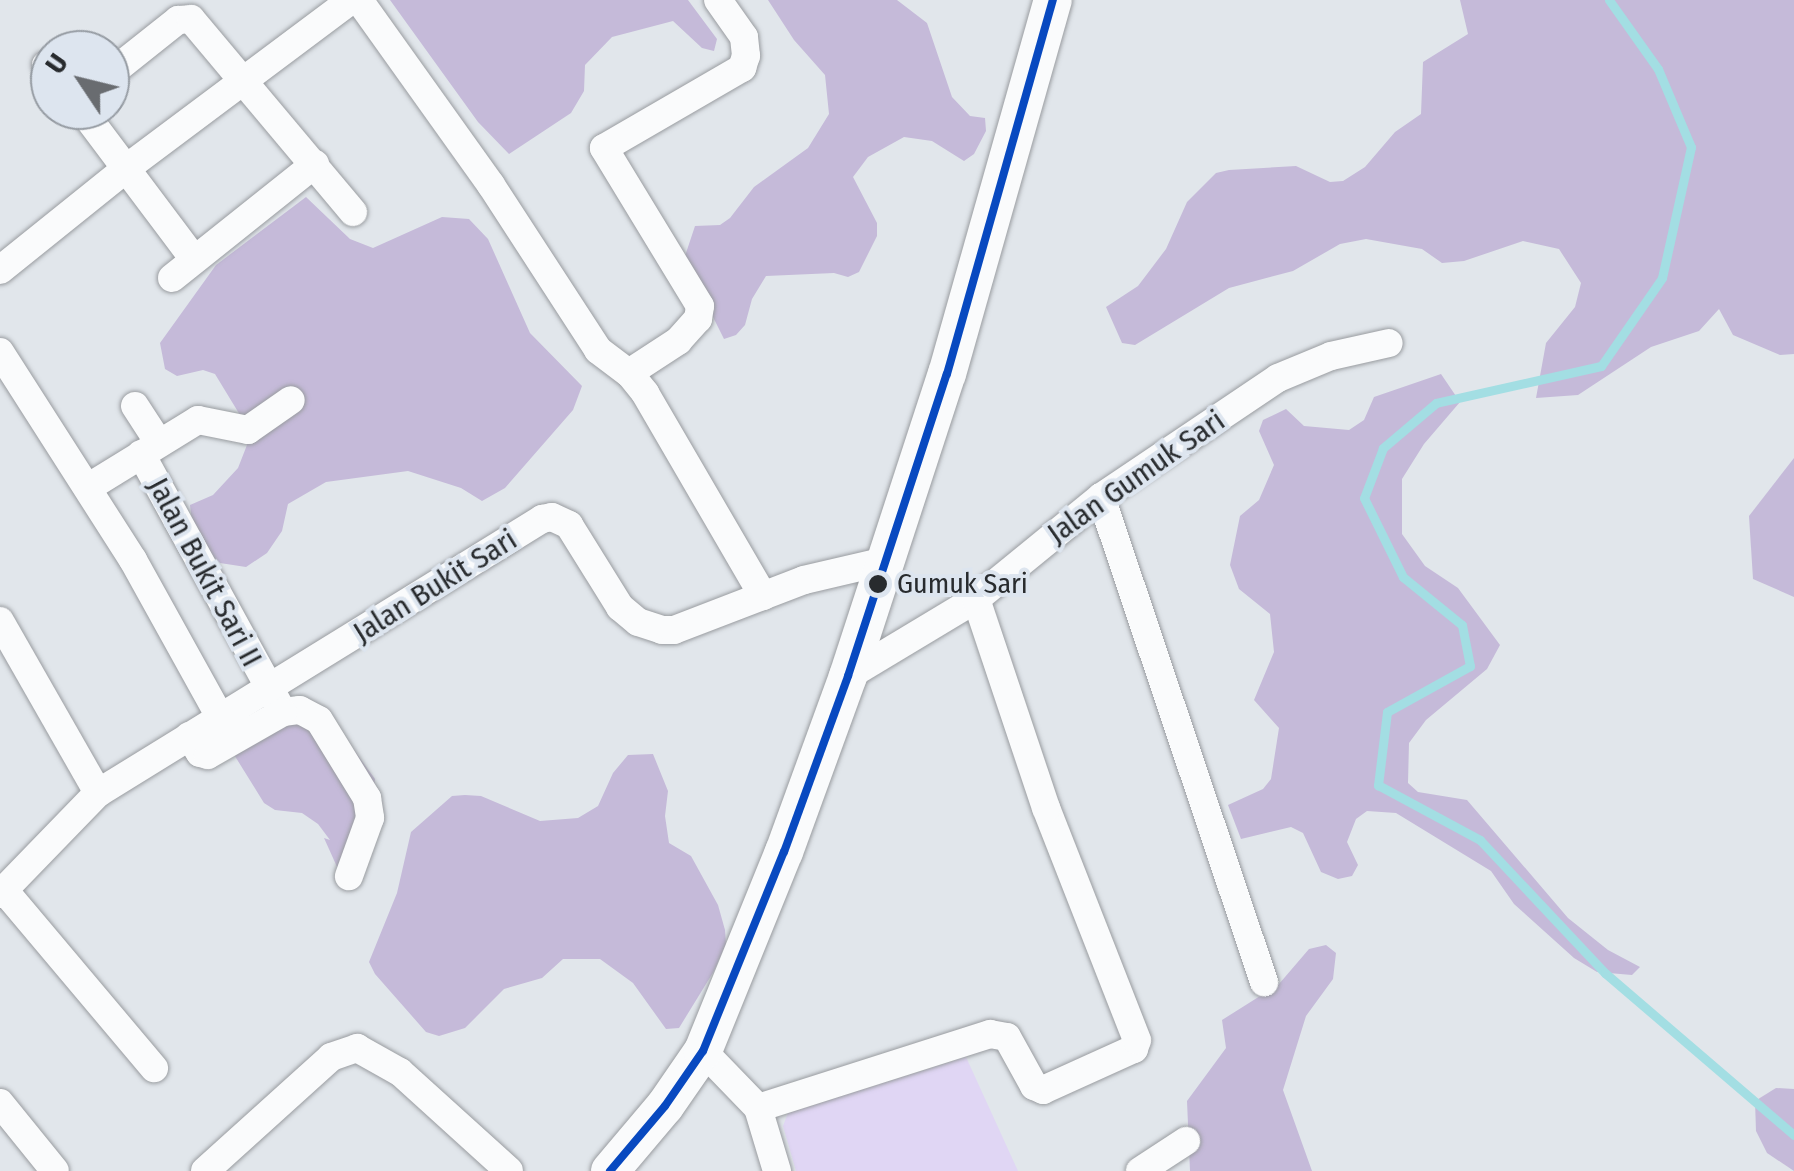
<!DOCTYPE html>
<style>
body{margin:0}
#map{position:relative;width:1794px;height:1171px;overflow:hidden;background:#e1e6eb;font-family:"Fira Sans Condensed",sans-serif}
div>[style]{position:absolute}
.green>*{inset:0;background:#e0d6f4}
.forest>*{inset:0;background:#c5bad9}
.stream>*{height:9px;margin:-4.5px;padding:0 4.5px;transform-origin:4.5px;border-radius:4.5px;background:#a3dee3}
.roads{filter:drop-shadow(0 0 2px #999ca0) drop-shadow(0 0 2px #999ca0)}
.minor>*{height:28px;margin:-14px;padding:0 14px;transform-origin:14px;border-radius:14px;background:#fafbfc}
.secondary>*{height:38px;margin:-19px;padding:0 19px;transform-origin:19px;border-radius:19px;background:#fafbfc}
.bus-1>*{height:8px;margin:-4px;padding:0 4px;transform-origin:4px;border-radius:4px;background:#0849c0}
.dots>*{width:28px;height:28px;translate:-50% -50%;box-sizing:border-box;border:5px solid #dde5ef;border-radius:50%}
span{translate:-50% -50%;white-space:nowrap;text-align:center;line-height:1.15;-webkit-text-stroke:8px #dde5ef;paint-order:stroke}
.bus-label{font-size:28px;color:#282b2e}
.left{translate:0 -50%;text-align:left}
.street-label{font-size:30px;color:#282b2e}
.north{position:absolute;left:30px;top:30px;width:100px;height:100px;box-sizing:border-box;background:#dde5ef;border:2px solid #959ba2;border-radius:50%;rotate:305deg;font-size:28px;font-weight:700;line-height:40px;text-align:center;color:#282b2e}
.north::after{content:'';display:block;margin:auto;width:35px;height:45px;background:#696c70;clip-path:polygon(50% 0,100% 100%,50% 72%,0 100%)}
</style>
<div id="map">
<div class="green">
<i style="clip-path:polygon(966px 1057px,1018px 1171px,796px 1171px,783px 1126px,788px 1113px)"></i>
</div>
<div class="forest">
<i style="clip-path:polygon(390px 0,688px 0,717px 39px,714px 51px,702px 48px,673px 21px,612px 37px,585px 65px,584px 91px,571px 113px,509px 154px,478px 122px)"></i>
<i style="clip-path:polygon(768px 0,897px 0,927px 23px,952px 97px,970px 116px,985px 118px,986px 131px,974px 154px,964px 161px,932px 141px,904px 137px,868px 157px,853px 177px,877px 223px,877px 236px,859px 272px,848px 277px,834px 273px,766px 276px,752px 299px,745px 325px,736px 335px,724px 339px,684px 259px,695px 226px,720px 225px,730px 218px,754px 187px,808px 148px,829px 114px,825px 75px,794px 40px)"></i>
<i style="clip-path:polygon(1460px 0,1794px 0,1794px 354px,1780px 355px,1733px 335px,1719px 309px,1699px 331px,1651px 347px,1578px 395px,1536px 398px,1546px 343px,1575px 307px,1581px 283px,1559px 249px,1523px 241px,1464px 261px,1442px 263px,1422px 249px,1366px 239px,1340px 244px,1293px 271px,1229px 288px,1135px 345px,1122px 343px,1106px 307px,1138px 286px,1166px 249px,1187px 202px,1216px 173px,1229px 170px,1296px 166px,1330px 182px,1343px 181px,1365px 167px,1395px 132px,1421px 114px,1423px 62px,1468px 34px)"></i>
<i style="clip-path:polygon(306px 197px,350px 239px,373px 248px,442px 217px,469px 219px,488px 239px,530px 333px,582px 386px,573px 410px,505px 488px,482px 501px,461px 488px,408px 471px,326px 482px,288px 504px,282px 531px,267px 553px,246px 567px,220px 563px,194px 539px,190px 505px,213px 495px,238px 468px,247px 445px,243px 420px,215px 374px,203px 370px,177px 376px,165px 369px,160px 343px,216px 265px)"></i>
<i style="clip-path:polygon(1441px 374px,1460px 402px,1424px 444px,1402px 479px,1402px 534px,1425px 566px,1458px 588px,1500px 645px,1487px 669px,1426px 720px,1409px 743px,1408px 783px,1418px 792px,1467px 800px,1568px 918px,1608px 950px,1640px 967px,1632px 975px,1597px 972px,1574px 958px,1514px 904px,1491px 871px,1396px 813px,1367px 811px,1356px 819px,1347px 842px,1358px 865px,1352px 876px,1338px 879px,1321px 872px,1303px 833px,1291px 827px,1241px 839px,1228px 805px,1263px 789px,1271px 779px,1279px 728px,1254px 700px,1274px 652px,1270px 614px,1239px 589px,1230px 565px,1240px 516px,1259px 500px,1274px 465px,1259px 431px,1263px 420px,1286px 409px,1304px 426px,1349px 430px,1364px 420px,1374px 397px)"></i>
<i style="clip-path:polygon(1794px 458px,1794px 597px,1753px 579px,1749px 516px)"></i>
<i style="clip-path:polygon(298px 724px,346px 739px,375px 779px,374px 792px,338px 869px,324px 838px,330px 840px,318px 824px,302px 813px,275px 810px,264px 803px,233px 753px,277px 727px)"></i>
<i style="clip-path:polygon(653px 754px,668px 791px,665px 816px,669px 843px,691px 856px,718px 905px,725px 930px,726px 944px,714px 971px,679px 1028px,666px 1029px,633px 983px,600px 959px,563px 959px,542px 978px,504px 989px,465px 1028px,439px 1036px,426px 1032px,375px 974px,369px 962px,397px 893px,411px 832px,452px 796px,465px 795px,481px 796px,540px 821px,578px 818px,598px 806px,613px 773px,628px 755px)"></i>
<i style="clip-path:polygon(1326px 945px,1336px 953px,1333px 979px,1306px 1016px,1283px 1090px,1312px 1171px,1190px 1171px,1187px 1101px,1226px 1048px,1222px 1020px,1279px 984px,1309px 949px)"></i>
<i style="clip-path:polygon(1776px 1088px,1794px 1089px,1794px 1171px,1767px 1153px,1756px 1131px,1755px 1101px)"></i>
</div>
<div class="stream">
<i style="left:1609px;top:0;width:85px;rotate:54.6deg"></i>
<i style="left:1658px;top:69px;width:85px;rotate:67.1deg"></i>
<i style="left:1691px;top:147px;width:134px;rotate:102.5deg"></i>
<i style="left:1662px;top:278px;width:107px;rotate:124.7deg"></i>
<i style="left:1601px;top:366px;width:169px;rotate:167.4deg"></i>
<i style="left:1436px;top:403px;width:70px;rotate:139.7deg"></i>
<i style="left:1383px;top:448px;width:53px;rotate:110.8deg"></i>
<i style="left:1364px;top:498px;width:88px;rotate:63.7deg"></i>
<i style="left:1403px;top:577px;width:76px;rotate:39.1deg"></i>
<i style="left:1462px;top:625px;width:42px;rotate:79deg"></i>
<i style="left:1470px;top:666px;width:95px;rotate:151deg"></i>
<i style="left:1387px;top:712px;width:74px;rotate:97deg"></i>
<i style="left:1378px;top:785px;width:116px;rotate:28.3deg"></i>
<i style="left:1480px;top:840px;width:183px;rotate:46.8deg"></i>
<i style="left:1605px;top:973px;width:249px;rotate:40.6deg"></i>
</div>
<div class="roads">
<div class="minor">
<i style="left:359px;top:0;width:227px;rotate:54.5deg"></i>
<i style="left:491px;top:185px;width:197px;rotate:57deg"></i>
<i style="left:598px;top:350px;width:39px;rotate:37deg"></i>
<i style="left:629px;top:373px;width:26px;rotate:51deg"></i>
<i style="left:645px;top:393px;width:235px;rotate:59.8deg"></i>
<i style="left:46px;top:65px;width:6px;rotate:51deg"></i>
<i style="left:110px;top:74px;width:87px;rotate:-38.5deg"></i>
<i style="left:178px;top:20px;width:13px;rotate:-4deg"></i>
<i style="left:191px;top:19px;width:252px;rotate:50deg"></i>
<i style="left:82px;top:110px;width:186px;rotate:53.1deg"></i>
<i style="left:0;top:270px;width:164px;rotate:-38.8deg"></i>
<i style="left:128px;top:167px;width:279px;rotate:-36.8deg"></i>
<i style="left:172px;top:278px;width:183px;rotate:-38.6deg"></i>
<i style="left:0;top:352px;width:247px;rotate:57.4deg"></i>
<i style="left:133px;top:560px;width:182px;rotate:61deg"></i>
<i style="left:629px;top:373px;width:59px;rotate:-33.1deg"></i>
<i style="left:678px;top:341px;width:30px;rotate:-48deg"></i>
<i style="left:698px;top:319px;width:13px;rotate:-81deg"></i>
<i style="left:700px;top:306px;width:185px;rotate:-121.3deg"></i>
<i style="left:604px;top:148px;width:160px;rotate:-30.1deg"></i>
<i style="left:742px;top:68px;width:13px;rotate:-72deg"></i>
<i style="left:746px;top:56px;width:19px;rotate:-96deg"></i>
<i style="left:744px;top:37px;width:45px;rotate:-125.1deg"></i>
<i style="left:135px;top:406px;width:44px;rotate:57deg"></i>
<i style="left:141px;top:454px;width:294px;rotate:61.2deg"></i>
<i style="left:283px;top:712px;width:17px;rotate:-7deg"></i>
<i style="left:300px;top:710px;width:21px;rotate:28deg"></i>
<i style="left:319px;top:720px;width:92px;rotate:58.4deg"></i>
<i style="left:367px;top:798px;width:20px;rotate:81deg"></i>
<i style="left:370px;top:818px;width:62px;rotate:109.9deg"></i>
<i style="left:89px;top:487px;width:128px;rotate:-31.6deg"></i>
<i style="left:198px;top:420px;width:51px;rotate:11.3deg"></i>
<i style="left:248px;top:430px;width:52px;rotate:-34.9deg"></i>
<i style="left:1101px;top:497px;width:512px;rotate:71.42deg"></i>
<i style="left:0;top:621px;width:198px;rotate:60.3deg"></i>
<i style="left:848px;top:676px;width:149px;rotate:-31deg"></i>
<i style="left:976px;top:599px;width:161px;rotate:-39.2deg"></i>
<i style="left:1101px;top:497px;width:213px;rotate:-33.9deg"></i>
<i style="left:1278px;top:378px;width:57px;rotate:-22.5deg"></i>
<i style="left:1331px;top:356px;width:59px;rotate:-12.6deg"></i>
<i style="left:189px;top:736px;width:20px;rotate:57deg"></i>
<i style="left:200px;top:753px;width:8px;rotate:14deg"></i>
<i style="left:208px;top:755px;width:86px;rotate:-29.8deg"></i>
<i style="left:4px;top:890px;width:233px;rotate:49.9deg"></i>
<i style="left:0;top:894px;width:141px;rotate:-45.9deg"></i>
<i style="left:98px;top:793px;width:522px;rotate:-31.68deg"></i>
<i style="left:542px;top:519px;width:10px;rotate:-11deg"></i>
<i style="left:552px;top:517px;width:19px;rotate:25deg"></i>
<i style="left:569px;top:525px;width:97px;rotate:58.1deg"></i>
<i style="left:620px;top:607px;width:23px;rotate:40deg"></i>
<i style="left:638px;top:622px;width:25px;rotate:18deg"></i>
<i style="left:662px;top:630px;width:12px"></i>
<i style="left:674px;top:630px;width:139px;rotate:-21deg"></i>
<i style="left:804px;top:580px;width:83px;rotate:-13.2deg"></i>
<i style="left:703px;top:1051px;width:79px;rotate:46deg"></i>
<i style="left:758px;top:1108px;width:244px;rotate:-17.7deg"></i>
<i style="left:990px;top:1034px;width:17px;rotate:10deg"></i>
<i style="left:1007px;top:1037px;width:56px;rotate:61.1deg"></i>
<i style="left:1034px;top:1086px;width:10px;rotate:24deg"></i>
<i style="left:1043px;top:1090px;width:100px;rotate:-24.3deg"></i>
<i style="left:1134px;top:1049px;width:9px;rotate:-72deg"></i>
<i style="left:1137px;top:1040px;width:249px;rotate:-111.4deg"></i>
<i style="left:1046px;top:808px;width:220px;rotate:-108.5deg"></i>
<i style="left:0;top:1103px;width:87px;rotate:51deg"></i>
<i style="left:758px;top:1108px;width:66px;rotate:73.2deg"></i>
<i style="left:205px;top:1171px;width:170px;rotate:-42.1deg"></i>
<i style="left:331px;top:1057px;width:28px;rotate:-19deg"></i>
<i style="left:357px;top:1048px;width:49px;rotate:29.2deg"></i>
<i style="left:400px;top:1072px;width:147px;rotate:42.2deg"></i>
<i style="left:1140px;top:1171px;width:55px;rotate:-33.1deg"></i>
</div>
<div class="secondary">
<i style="left:610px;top:1171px;width:85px;rotate:-49.8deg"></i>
<i style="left:665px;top:1106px;width:67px;rotate:-55.4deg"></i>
<i style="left:703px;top:1051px;width:215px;rotate:-67.9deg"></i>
<i style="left:784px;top:852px;width:187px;rotate:-70deg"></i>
<i style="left:848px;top:676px;width:318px;rotate:-71.9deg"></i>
<i style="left:947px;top:374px;width:389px;rotate:-74.2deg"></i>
</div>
</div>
<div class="bus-1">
<i style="left:610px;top:1171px;width:85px;rotate:-49.8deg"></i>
<i style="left:665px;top:1106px;width:67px;rotate:-55.4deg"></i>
<i style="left:703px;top:1051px;width:215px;rotate:-67.9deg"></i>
<i style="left:784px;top:852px;width:187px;rotate:-70deg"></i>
<i style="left:848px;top:676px;width:318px;rotate:-71.9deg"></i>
<i style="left:947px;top:374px;width:389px;rotate:-74.2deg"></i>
</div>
<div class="dots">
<i style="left:878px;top:584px;background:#282b2e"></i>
</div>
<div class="bus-label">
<span class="left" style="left:897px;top:584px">Gumuk Sari</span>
</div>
<div class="street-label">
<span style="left:1136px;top:477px;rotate:-35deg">Jalan Gumuk Sari</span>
<span style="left:205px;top:572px;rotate:62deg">Jalan Bukit Sari II</span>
<span style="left:435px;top:586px;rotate:-32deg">Jalan Bukit Sari</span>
</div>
<div class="north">U</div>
</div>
